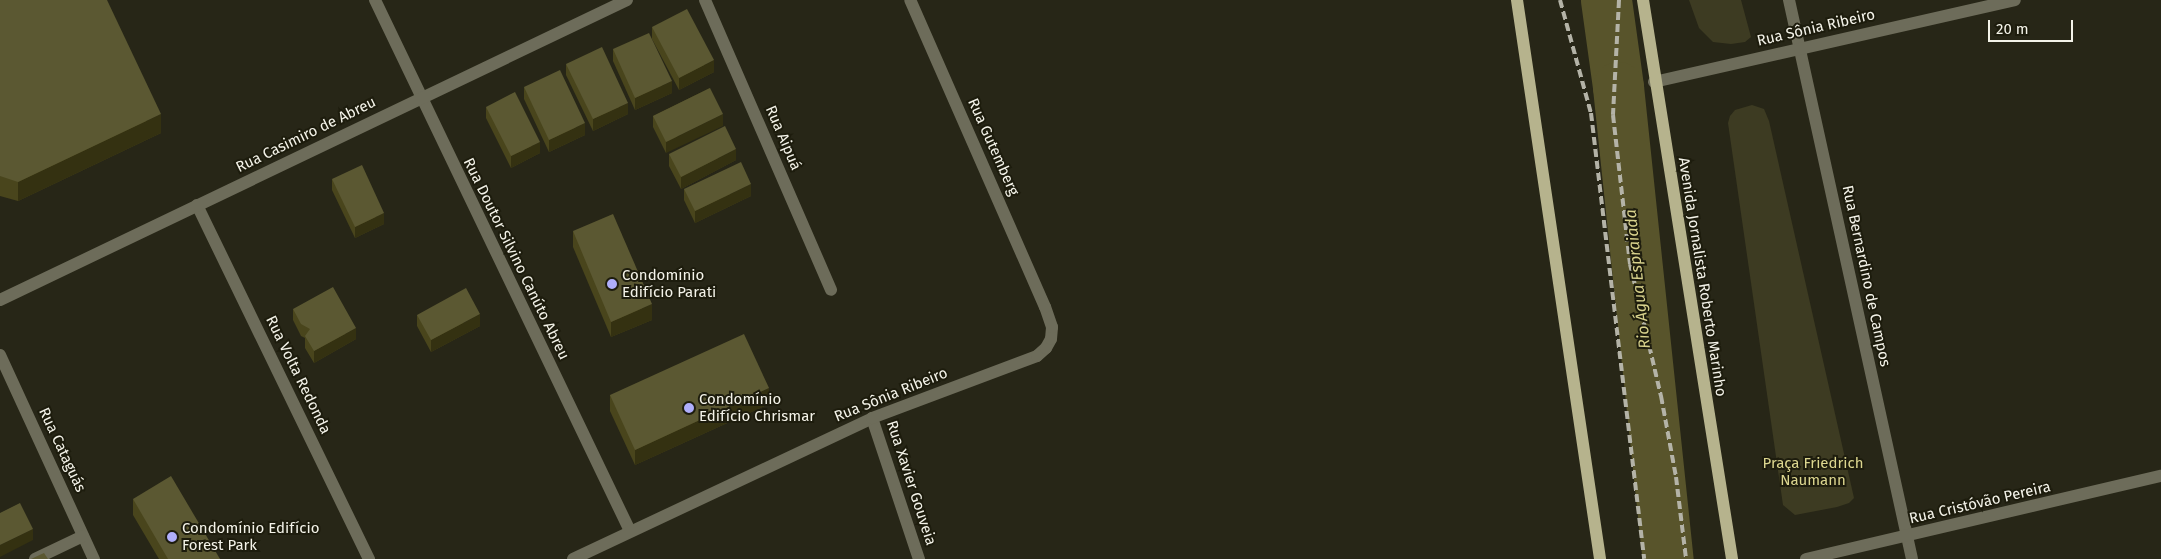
<!DOCTYPE html>
<meta charset="utf-8">
<style>
body{margin:0}
#map{position:relative;width:2161px;height:559px;overflow:hidden;background:#272617;font-family:"Fira Sans",sans-serif}
div>[style]{position:absolute}
.green>*{inset:0;background:#3d3b22}
.river>*{height:51px;margin:-25.5px;padding:0 25.5px;transform-origin:25.5px;border-radius:25.5px;background:#58542b}
.minor>*{height:12px;margin:-6px;padding:0 6px;transform-origin:6px;border-radius:6px;background:#6d6c5a}
.major>*{height:12px;margin:-6px;padding:0 6px;transform-origin:6px;border-radius:6px;background:#b6b38d}
.rail>*{height:4px;margin-top:-2px;transform-origin:0;background:repeating-linear-gradient(90deg,#b4b3a7 0 8px,transparent 0 12px)}
.wall>*{inset:0;background:#49451c}
.shaded-wall>*{inset:0;background:#343111}
.building>*{inset:0;background:#5b5832}
.dots>*{width:14px;height:14px;translate:-50% -50%;box-sizing:border-box;border:2px solid #1d1c0d;border-radius:50%}
span{translate:-50% -50%;white-space:nowrap;text-align:center;line-height:1.15;-webkit-text-stroke:4px #1d1c0d;paint-order:stroke}
.street-label{font-size:15px;color:#f4f3e9}
.poi-label{font-size:15px;color:#f4f3e9}
.left{translate:0 -50%;text-align:left}
.park-label{font-size:15px;color:#dcd68f}
.water-label{font-size:16px;color:#d9d38d;font-style:italic}
.scale{position:absolute;left:1988px;top:20px;width:85px;height:22px;box-sizing:border-box;border:2px solid #f4f3e9;border-top:0;padding-left:6px;font-size:15px;line-height:18px;white-space:nowrap;color:#f4f3e9;-webkit-text-stroke:4px #1d1c0d;paint-order:stroke}
</style>
<div id="map">
<div class="green">
<i style="clip-path:polygon(1689px 0,1741px 0,1751px 37px,1745px 42px,1731px 44px,1713px 42px,1699px 28px)"></i>
<i style="clip-path:polygon(1752px 105px,1764px 109px,1769px 121px,1854px 498px,1849px 503px,1837px 507px,1795px 515px,1783px 505px,1728px 123px,1730px 116px,1735px 110px)"></i>
</div>
<div class="river">
<i style="left:1606px;top:0;width:88px;rotate:82.1deg"></i>
<i style="left:1618px;top:87px;width:475px;rotate:84deg"></i>
</div>
<div class="minor">
<i style="left:375px;top:0;width:589px;rotate:64.35deg"></i>
<i style="left:705px;top:0;width:316px;rotate:66.5deg"></i>
<i style="left:1789px;top:0;width:572px;rotate:77.59deg"></i>
<i style="left:1654px;top:82px;width:370px;rotate:-12.8deg"></i>
<i style="left:197px;top:205px;width:394px;rotate:64.1deg"></i>
<i style="left:0;top:300px;width:695px;rotate:-25.57deg"></i>
<i style="left:0;top:355px;width:225px;rotate:65.3deg"></i>
<i style="left:872px;top:418px;width:149px;rotate:71.6deg"></i>
<i style="left:35px;top:559px;width:53px;rotate:-25.6deg"></i>
<i style="left:573px;top:559px;width:331px;rotate:-25.2deg"></i>
<i style="left:872px;top:418px;width:176px;rotate:-20.6deg"></i>
<i style="left:1037px;top:356px;width:12px;rotate:-42deg"></i>
<i style="left:1046px;top:348px;width:10px;rotate:-61deg"></i>
<i style="left:1051px;top:339px;width:12px;rotate:-85deg"></i>
<i style="left:1052px;top:327px;width:21px;rotate:-109deg"></i>
<i style="left:1045px;top:307px;width:335px;rotate:-113.7deg"></i>
<i style="left:1806px;top:559px;width:365px;rotate:-13.2deg"></i>
</div>
<div class="major">
<i style="left:1517px;top:0;width:565px;rotate:81.55deg"></i>
<i style="left:1643px;top:0;width:566px;rotate:80.95deg"></i>
</div>
<div class="rail">
<i style="left:1560px;top:0;width:117px;rotate:74.7deg"></i>
<i style="left:1591px;top:113px;width:449px;rotate:83.2deg"></i>
<i style="left:1619px;top:0;width:115px;rotate:93deg"></i>
<i style="left:1613px;top:115px;width:150px;rotate:83.5deg"></i>
<i style="left:1630px;top:264px;width:136px;rotate:76.8deg"></i>
<i style="left:1661px;top:396px;width:82px;rotate:79.5deg"></i>
<i style="left:1676px;top:477px;width:83px;rotate:83deg"></i>
</div>
<div class="wall">
<i style="clip-path:polygon(0 0,161px 133px,18px 201px,0 196px)"></i>
<i style="clip-path:polygon(652px 27px,714px 72px,679px 90px,652px 39px)"></i>
<i style="clip-path:polygon(613px 49px,672px 93px,635px 110px,613px 61px)"></i>
<i style="clip-path:polygon(566px 64px,628px 114px,593px 131px,566px 75px)"></i>
<i style="clip-path:polygon(524px 87px,585px 135px,549px 152px,524px 99px)"></i>
<i style="clip-path:polygon(710px 88px,666px 153px,653px 127px,653px 116px)"></i>
<i style="clip-path:polygon(486px 107px,540px 153px,511px 168px,486px 118px)"></i>
<i style="clip-path:polygon(669px 154px,736px 160px,681px 189px,669px 166px)"></i>
<i style="clip-path:polygon(332px 179px,384px 224px,355px 238px,332px 190px)"></i>
<i style="clip-path:polygon(684px 189px,751px 196px,695px 223px,684px 200px)"></i>
<i style="clip-path:polygon(573px 231px,652px 320px,611px 337px,573px 247px)"></i>
<i style="clip-path:polygon(293px 309px,356px 339px,314px 363px,305px 348px,305px 338px,301px 336px,293px 320px)"></i>
<i style="clip-path:polygon(417px 315px,480px 326px,431px 352px,417px 326px)"></i>
<i style="clip-path:polygon(610px 395px,769px 404px,635px 465px,610px 411px)"></i>
<i style="clip-path:polygon(133px 499px,220px 559px,159px 559px,133px 515px)"></i>
</div>
<div class="shaded-wall">
<i style="clip-path:polygon(714px 60px,714px 72px,679px 90px,679px 78px)"></i>
<i style="clip-path:polygon(672px 81px,672px 93px,635px 110px,635px 98px)"></i>
<i style="clip-path:polygon(628px 103px,628px 114px,593px 131px,593px 119px)"></i>
<i style="clip-path:polygon(161px 114px,161px 133px,18px 201px,18px 182px)"></i>
<i style="clip-path:polygon(723px 114px,723px 126px,666px 153px,666px 142px)"></i>
<i style="clip-path:polygon(585px 123px,585px 135px,549px 152px,549px 140px)"></i>
<i style="clip-path:polygon(540px 142px,540px 153px,511px 168px,511px 156px)"></i>
<i style="clip-path:polygon(736px 149px,736px 160px,681px 189px,681px 177px)"></i>
<i style="clip-path:polygon(751px 184px,751px 196px,695px 223px,695px 211px)"></i>
<i style="clip-path:polygon(384px 213px,384px 224px,355px 238px,355px 227px)"></i>
<i style="clip-path:polygon(652px 304px,652px 320px,611px 337px,611px 322px)"></i>
<i style="clip-path:polygon(480px 314px,480px 326px,431px 352px,431px 340px)"></i>
<i style="clip-path:polygon(356px 328px,356px 339px,314px 363px,314px 351px)"></i>
<i style="clip-path:polygon(769px 388px,769px 404px,635px 465px,635px 450px)"></i>
<i style="clip-path:polygon(33px 529px,33px 540px,0 557px,0 545px)"></i>
</div>
<div class="building">
<i style="clip-path:polygon(0 0,107px 0,161px 114px,18px 182px,0 176px)"></i>
<i style="clip-path:polygon(687px 9px,714px 60px,679px 78px,652px 27px)"></i>
<i style="clip-path:polygon(649px 33px,672px 81px,635px 98px,613px 49px)"></i>
<i style="clip-path:polygon(602px 47px,628px 103px,593px 119px,566px 64px)"></i>
<i style="clip-path:polygon(560px 70px,585px 123px,549px 140px,524px 87px)"></i>
<i style="clip-path:polygon(710px 88px,723px 114px,666px 142px,653px 116px)"></i>
<i style="clip-path:polygon(515px 92px,540px 142px,511px 156px,486px 107px)"></i>
<i style="clip-path:polygon(725px 126px,736px 149px,681px 177px,669px 154px)"></i>
<i style="clip-path:polygon(741px 162px,751px 184px,695px 211px,684px 189px)"></i>
<i style="clip-path:polygon(362px 165px,384px 213px,355px 227px,332px 179px)"></i>
<i style="clip-path:polygon(613px 214px,652px 304px,611px 322px,573px 231px)"></i>
<i style="clip-path:polygon(333px 287px,356px 328px,314px 351px,305px 336px,310px 329px,301px 324px,293px 309px)"></i>
<i style="clip-path:polygon(466px 288px,480px 314px,431px 340px,417px 315px)"></i>
<i style="clip-path:polygon(744px 334px,769px 388px,635px 450px,610px 395px)"></i>
<i style="clip-path:polygon(171px 476px,220px 559px,168px 559px,133px 499px)"></i>
<i style="clip-path:polygon(20px 503px,33px 529px,0 545px,0 513px)"></i>
<i style="clip-path:polygon(44px 553px,48px 559px,31px 559px)"></i>
</div>
<div class="dots">
<i style="left:612px;top:284px;background:#afaefa"></i>
<i style="left:689px;top:408px;background:#afaefa"></i>
<i style="left:172px;top:537px;background:#afaefa"></i>
</div>
<div class="street-label">
<span style="left:1816px;top:28px;rotate:-13deg">Rua Sônia Ribeiro</span>
<span style="left:306px;top:135px;rotate:-26deg">Rua Casimiro de Abreu</span>
<span style="left:783px;top:138px;rotate:67deg">Rua Aipuá</span>
<span style="left:993px;top:147px;rotate:66deg">Rua Gutemberg</span>
<span style="left:516px;top:259px;rotate:64deg">Rua Doutor Silvino Canúto Abreu</span>
<span style="left:1866px;top:276px;rotate:78deg">Rua Bernardino de Campos</span>
<span style="left:1702px;top:277px;rotate:81deg">Avenida Jornalista Roberto Marinho</span>
<span style="left:298px;top:375px;rotate:64deg">Rua Volta Redonda</span>
<span style="left:891px;top:395px;rotate:-22deg">Rua Sônia Ribeiro</span>
<span style="left:62px;top:450px;rotate:65deg">Rua Cataguás</span>
<span style="left:911px;top:483px;rotate:72deg">Rua Xavier Gouveia</span>
<span style="left:1980px;top:503px;rotate:-13deg">Rua Cristóvão Pereira</span>
</div>
<div class="poi-label">
<span class="left" style="left:622px;top:284px">Condomínio<br>Edifício Parati</span>
<span class="left" style="left:699px;top:408px">Condomínio<br>Edifício Chrismar</span>
<span class="left" style="left:182px;top:537px">Condomínio Edifício<br>Forest Park</span>
</div>
<div class="park-label">
<span style="left:1813px;top:472px">Praça Friedrich<br>Naumann</span>
</div>
<div class="water-label">
<span style="left:1638px;top:279px;rotate:-96deg">Rio Água Espraiada</span>
</div>
<div class="scale">20 m</div>
</div>
